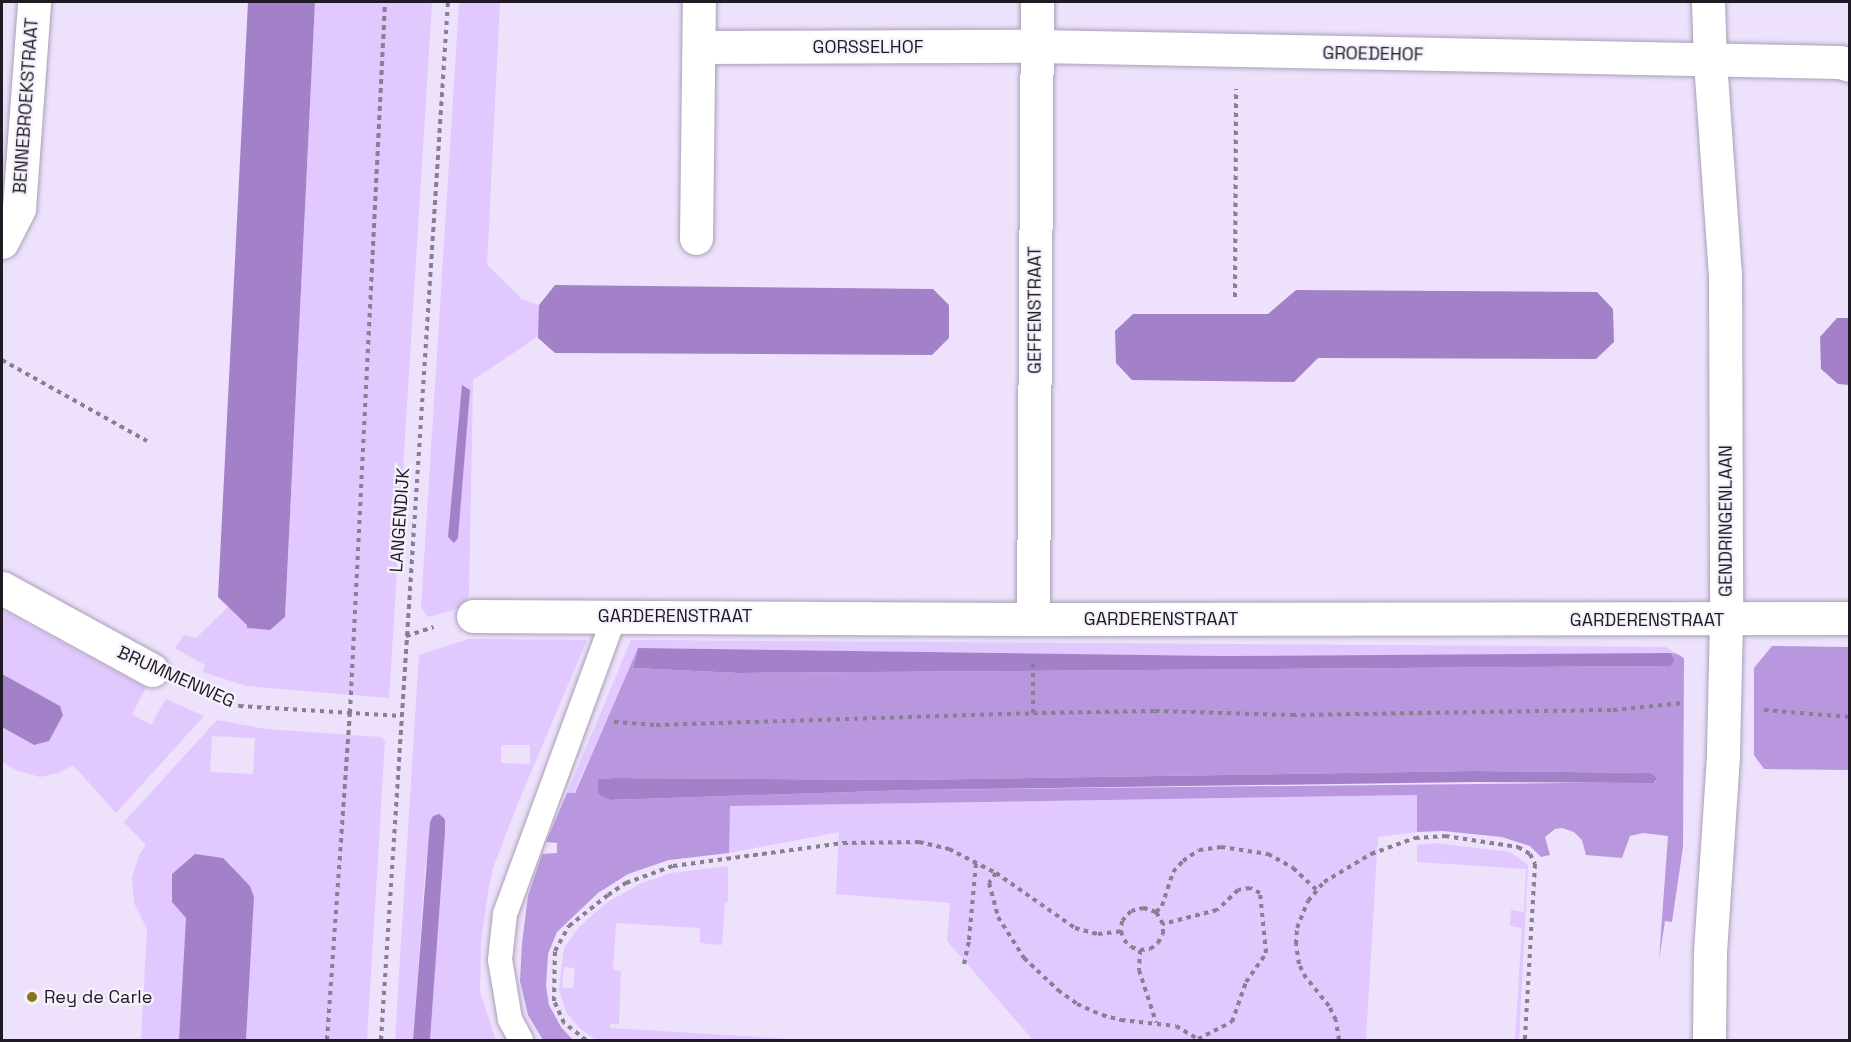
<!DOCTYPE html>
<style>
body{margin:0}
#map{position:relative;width:1851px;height:1042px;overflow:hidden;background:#ede1fb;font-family:"Space Grotesk",sans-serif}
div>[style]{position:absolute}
.green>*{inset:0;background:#e1c8fe}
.forest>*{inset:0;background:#b997df}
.water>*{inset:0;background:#a381c8}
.path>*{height:4px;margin-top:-2px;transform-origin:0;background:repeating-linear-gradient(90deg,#887f91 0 4.5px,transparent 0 9px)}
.roads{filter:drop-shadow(0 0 2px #aa9fb8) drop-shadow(0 0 2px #aa9fb8)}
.service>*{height:24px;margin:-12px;padding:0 12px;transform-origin:12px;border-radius:12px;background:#fff}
.minor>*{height:33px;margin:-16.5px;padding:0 16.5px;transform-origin:16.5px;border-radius:16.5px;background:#fff}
.dots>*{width:16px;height:16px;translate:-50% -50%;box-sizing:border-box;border:3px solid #f6f2fc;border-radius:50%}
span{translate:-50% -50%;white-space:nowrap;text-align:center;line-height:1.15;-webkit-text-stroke:4.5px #f6f2fc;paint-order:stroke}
.street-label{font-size:18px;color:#1f1a24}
.poi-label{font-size:18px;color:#1f1a24}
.left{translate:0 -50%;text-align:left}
.frame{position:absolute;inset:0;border:3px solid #1f1a24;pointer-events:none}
</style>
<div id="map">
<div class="green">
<i style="clip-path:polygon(315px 2px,432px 2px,389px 698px,246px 686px,203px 672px,205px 665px,175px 648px,184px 635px,196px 638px,229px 606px,248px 626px,285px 617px)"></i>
<i style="clip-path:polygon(459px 2px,500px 2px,487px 265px,522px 299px,539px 305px,540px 335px,473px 380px,469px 594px,464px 607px,428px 617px,421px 608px)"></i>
<i style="clip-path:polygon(2px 610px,146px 688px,132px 714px,151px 725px,166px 699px,204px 716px,116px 813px,73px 765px,58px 773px,40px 777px,18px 771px,2px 762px,2px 727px,34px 745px,49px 741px,61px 715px,60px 706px,2px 674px)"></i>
<i style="clip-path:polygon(evenodd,468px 639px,587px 640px,518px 803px,493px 868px,488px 892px,481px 941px,480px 992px,496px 1040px,430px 1040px,445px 818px,433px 816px,425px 870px,413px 1040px,395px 1040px,419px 655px,468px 639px,501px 745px,530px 745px,530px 764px,501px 763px,501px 745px)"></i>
<i style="clip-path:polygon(631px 640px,1666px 647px,1677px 654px,1222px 656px,638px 648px,574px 793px,567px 793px)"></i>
<i style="clip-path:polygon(evenodd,217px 720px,266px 729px,381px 737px,385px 741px,367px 1040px,246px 1040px,254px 897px,195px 854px,172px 874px,172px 902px,186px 917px,179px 1040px,141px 1040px,147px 929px,134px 903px,132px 878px,139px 855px,146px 845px,124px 822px,217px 720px,212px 736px,255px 738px,253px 774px,210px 772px,212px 736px)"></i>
<i style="clip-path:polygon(1418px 795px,1417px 832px,1378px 837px,1366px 1040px,1033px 1040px,947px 941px,950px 903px,836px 894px,839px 832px,729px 853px,729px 806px)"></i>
<i style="clip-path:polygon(1434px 843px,1510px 852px,1528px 865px,1519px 1040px,1515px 1040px,1522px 928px,1510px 926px,1511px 910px,1524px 912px,1526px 869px,1417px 862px,1417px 845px)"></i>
<i style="clip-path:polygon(evenodd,728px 866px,728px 902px,725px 902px,722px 945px,700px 943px,700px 928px,616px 923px,613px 970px,621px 971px,619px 1024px,610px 1024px,610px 1028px,808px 1040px,596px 1040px,579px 1028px,566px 1012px,559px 989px,564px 948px,579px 927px,606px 903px,642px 883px,671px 873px,728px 866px,564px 967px,575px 968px,573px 988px,562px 988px,564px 967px)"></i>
</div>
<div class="forest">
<i style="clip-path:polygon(1772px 646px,1849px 647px,1849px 770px,1764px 769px,1754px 755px,1754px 668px)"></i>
<i style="clip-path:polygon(evenodd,638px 648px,633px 668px,738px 673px,1671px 666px,1675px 660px,1671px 653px,1677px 654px,1684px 658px,1683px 847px,1672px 922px,1665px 921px,1659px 960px,1668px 836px,1643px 833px,1630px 836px,1622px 858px,1586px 855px,1582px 840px,1574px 832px,1562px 828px,1555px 829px,1545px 837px,1550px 855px,1541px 857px,1530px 846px,1502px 837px,1443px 831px,1417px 832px,1417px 795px,730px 806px,729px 853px,669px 860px,628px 874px,598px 893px,557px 932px,548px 954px,546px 986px,549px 1005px,561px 1027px,573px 1040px,543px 1040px,528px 1015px,520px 981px,522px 943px,528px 896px,542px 854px,557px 853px,557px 843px,546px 842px,567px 793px,575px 793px,638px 648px,1472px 771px,1651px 773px,1656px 782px,910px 790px,610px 800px,599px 794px,598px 779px,614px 778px,908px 780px,1472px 771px)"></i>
</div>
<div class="water">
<i style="clip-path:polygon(248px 2px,315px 2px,285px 617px,270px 630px,247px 628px,247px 625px,218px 597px)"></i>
<i style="clip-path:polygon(555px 285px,933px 289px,949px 305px,949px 338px,932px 355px,555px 353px,538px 338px,539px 305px)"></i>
<i style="clip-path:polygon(1296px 290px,1597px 292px,1613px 309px,1614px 342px,1596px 359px,1318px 358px,1294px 382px,1132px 380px,1116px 363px,1115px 331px,1133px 314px,1268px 314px)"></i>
<i style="clip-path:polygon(1837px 318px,1849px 318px,1849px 385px,1838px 384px,1821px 369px,1820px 337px)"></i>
<i style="clip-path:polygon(462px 385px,470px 390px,458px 538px,454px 543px,448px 537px)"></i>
<i style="clip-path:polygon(638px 648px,1222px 656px,1671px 653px,1675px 660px,1671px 666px,738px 673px,633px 668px)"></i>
<i style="clip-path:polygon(2px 674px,60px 706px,63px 715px,49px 741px,34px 745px,2px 727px)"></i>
<i style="clip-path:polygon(1472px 771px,1651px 773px,1657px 778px,1654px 783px,1474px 782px,910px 790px,610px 800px,598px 794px,598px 779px,614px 778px,908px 780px)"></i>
<i style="clip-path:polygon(439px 814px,445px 819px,445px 832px,430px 1040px,413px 1040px,430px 822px,433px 816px)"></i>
<i style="clip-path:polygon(195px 854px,223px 858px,250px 886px,254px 897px,246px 1040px,179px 1040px,186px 918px,172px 902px,172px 874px)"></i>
</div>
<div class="path">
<i style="left:1235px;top:297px;width:208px;rotate:-89.7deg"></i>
<i style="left:2px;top:360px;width:166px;rotate:29.2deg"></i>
<i style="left:406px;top:636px;width:29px;rotate:-18deg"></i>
<i style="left:188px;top:685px;width:55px;rotate:22.4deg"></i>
<i style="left:239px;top:706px;width:162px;rotate:3.5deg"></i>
<i style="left:1764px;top:710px;width:86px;rotate:4.7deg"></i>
<i style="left:1033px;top:713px;width:54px;rotate:-90deg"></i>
<i style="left:614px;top:722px;width:42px;rotate:4.1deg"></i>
<i style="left:656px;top:725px;width:377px;rotate:-1.8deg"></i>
<i style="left:1033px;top:713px;width:122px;rotate:-0.9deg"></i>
<i style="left:1155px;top:711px;width:137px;rotate:1.7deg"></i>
<i style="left:1292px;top:715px;width:321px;rotate:-0.9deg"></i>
<i style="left:1613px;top:710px;width:70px;rotate:-5.7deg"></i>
<i style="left:996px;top:873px;width:12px;rotate:125deg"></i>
<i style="left:989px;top:883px;width:35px;rotate:75deg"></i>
<i style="left:998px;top:917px;width:49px;rotate:57.6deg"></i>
<i style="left:1024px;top:958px;width:47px;rotate:43.3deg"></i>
<i style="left:1058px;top:990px;width:24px;rotate:36deg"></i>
<i style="left:1077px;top:1004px;width:27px;rotate:24deg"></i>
<i style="left:1102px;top:1015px;width:20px;rotate:15deg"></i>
<i style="left:1121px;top:1020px;width:55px;rotate:6.2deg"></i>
<i style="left:1176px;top:1026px;width:26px;rotate:31deg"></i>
<i style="left:1198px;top:1039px;width:38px;rotate:-27deg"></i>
<i style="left:1232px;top:1022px;width:42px;rotate:-70.7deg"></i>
<i style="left:1246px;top:982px;width:35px;rotate:-55deg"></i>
<i style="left:1266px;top:953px;width:60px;rotate:-95.7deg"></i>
<i style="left:1260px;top:893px;width:11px;rotate:-153deg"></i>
<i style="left:1250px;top:888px;width:12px;rotate:171deg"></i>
<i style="left:1238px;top:890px;width:29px;rotate:136deg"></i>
<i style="left:1217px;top:910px;width:56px;rotate:165.5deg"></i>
<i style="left:1163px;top:924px;width:14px;rotate:-120deg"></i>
<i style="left:1156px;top:912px;width:13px;rotate:-162deg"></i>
<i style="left:1144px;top:908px;width:13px;rotate:167deg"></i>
<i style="left:1131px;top:911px;width:13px;rotate:132deg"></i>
<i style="left:1122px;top:921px;width:10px;rotate:96deg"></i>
<i style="left:1121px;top:931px;width:9px;rotate:72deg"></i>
<i style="left:1124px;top:940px;width:10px;rotate:45deg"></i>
<i style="left:1131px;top:947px;width:9px;rotate:18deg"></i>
<i style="left:1140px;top:950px;width:10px;rotate:-6deg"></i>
<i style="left:1150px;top:949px;width:10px;rotate:-37deg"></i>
<i style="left:1158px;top:943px;width:10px;rotate:-61deg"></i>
<i style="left:1163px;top:934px;width:10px;rotate:-90deg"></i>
<i style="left:1156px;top:912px;width:8px;rotate:-45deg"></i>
<i style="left:1162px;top:906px;width:36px;rotate:-72deg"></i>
<i style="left:1173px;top:872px;width:15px;rotate:-48deg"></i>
<i style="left:1183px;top:861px;width:19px;rotate:-35deg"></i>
<i style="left:1199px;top:850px;width:22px;rotate:-8deg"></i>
<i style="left:1221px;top:847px;width:48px;rotate:8.5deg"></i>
<i style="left:1268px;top:854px;width:29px;rotate:29deg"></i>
<i style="left:1293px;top:868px;width:33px;rotate:43deg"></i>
<i style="left:1140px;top:950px;width:20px;rotate:93deg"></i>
<i style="left:1139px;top:970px;width:55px;rotate:71.9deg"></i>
<i style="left:964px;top:964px;width:25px;rotate:-78deg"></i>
<i style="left:969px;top:940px;width:77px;rotate:-84.8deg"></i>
<i style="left:327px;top:1040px;width:328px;rotate:-86deg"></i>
<i style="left:350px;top:713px;width:712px;rotate:-87.18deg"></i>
<i style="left:381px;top:1040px;width:1040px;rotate:-86.31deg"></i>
<i style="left:586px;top:1040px;width:28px;rotate:-142deg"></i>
<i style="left:564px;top:1023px;width:24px;rotate:-114deg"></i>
<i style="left:554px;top:1001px;width:50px;rotate:-88.9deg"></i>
<i style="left:555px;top:951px;width:29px;rotate:-61deg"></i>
<i style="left:569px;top:926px;width:50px;rotate:-38.5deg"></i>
<i style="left:608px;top:895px;width:22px;rotate:-34deg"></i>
<i style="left:626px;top:883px;width:50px;rotate:-19.9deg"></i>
<i style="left:673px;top:866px;width:172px;rotate:-7.7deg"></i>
<i style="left:843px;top:843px;width:76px;rotate:-0.8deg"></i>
<i style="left:919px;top:842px;width:31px;rotate:13deg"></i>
<i style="left:949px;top:849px;width:53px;rotate:27.1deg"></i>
<i style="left:996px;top:873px;width:96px;rotate:34.8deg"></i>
<i style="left:1075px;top:928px;width:24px;rotate:15deg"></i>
<i style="left:1098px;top:934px;width:23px;rotate:-7deg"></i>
<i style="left:1339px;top:1040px;width:20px;rotate:-99deg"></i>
<i style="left:1336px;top:1020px;width:16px;rotate:-117deg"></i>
<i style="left:1329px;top:1006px;width:36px;rotate:-129deg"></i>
<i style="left:1306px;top:978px;width:16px;rotate:-117deg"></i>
<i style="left:1299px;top:964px;width:20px;rotate:-99deg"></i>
<i style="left:1296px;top:944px;width:16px;rotate:-86deg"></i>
<i style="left:1297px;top:928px;width:29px;rotate:-68deg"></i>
<i style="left:1308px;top:901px;width:25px;rotate:-50deg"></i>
<i style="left:1324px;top:882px;width:55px;rotate:-30.8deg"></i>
<i style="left:1371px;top:854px;width:47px;rotate:-20deg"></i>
<i style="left:1415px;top:838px;width:30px;rotate:-4deg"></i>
<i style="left:1445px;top:836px;width:74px;rotate:8.6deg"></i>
<i style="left:1518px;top:847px;width:14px;rotate:30deg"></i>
<i style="left:1530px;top:854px;width:11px;rotate:63deg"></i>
<i style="left:1535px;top:864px;width:176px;rotate:93.3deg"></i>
</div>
<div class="roads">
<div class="service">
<i style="left:521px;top:1040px;width:24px;rotate:-118deg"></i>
<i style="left:510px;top:1019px;width:60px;rotate:-99.6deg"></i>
<i style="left:500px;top:960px;width:46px;rotate:-83.8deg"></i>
<i style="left:505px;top:914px;width:319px;rotate:-69.8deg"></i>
</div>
<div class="minor">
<i style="left:1708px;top:2px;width:59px;rotate:88.1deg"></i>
<i style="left:1710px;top:61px;width:213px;rotate:86deg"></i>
<i style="left:1725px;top:273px;width:347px;rotate:89.8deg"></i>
<i style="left:1726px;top:620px;width:136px;rotate:91.3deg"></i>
<i style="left:1723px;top:756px;width:198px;rotate:93.8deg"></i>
<i style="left:1710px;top:954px;width:86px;rotate:90.7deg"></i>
<i style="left:699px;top:47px;width:338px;rotate:-0.2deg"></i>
<i style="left:1037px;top:46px;width:803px;rotate:1.14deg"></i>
<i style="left:1840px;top:62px;width:10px;rotate:17deg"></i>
<i style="left:696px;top:238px;width:236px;rotate:-89.3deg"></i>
<i style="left:2px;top:242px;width:38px;rotate:-63deg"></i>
<i style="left:19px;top:208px;width:207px;rotate:-85.8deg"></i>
<i style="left:2px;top:588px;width:171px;rotate:28.7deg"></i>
<i style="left:473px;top:616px;width:560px;rotate:0.31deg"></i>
<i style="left:1033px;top:619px;width:817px;rotate:-0.07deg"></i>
<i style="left:1033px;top:619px;width:617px;rotate:-89.63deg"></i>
</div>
</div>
<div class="dots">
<i style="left:32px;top:997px;background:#8c7418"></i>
</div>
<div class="street-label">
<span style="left:868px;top:47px">GORSSELHOF</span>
<span style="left:1373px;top:54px;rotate:1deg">GROEDEHOF</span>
<span style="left:26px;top:106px;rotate:-86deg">BENNEBROEKSTRAAT</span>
<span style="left:1035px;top:310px;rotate:-90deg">GEFFENSTRAAT</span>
<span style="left:400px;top:520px;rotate:-86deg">LANGENDIJK</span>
<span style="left:1726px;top:521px;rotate:-90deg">GENDRINGENLAAN</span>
<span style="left:675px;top:616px">GARDERENSTRAAT</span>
<span style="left:1161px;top:619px">GARDERENSTRAAT</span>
<span style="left:1647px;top:620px">GARDERENSTRAAT</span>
<span style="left:176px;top:677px;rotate:24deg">BRUMMENWEG</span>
</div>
<div class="poi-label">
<span class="left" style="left:44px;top:997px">Rey de Carle</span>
</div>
<div class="frame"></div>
</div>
